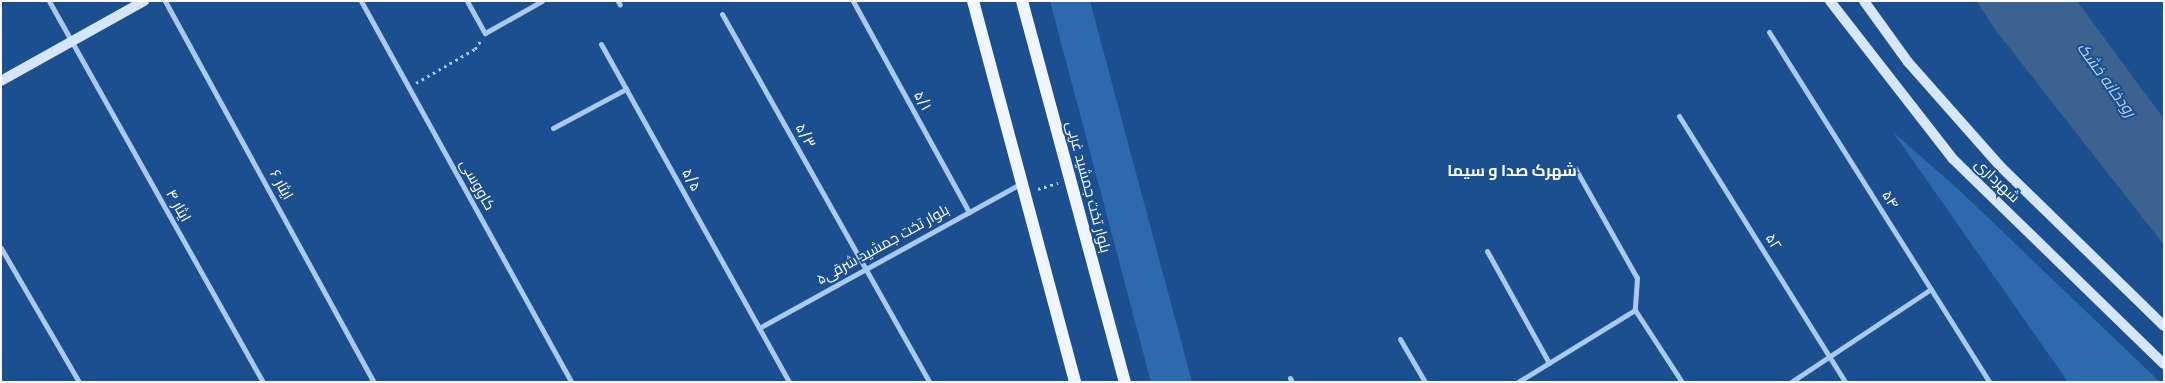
<!DOCTYPE html>
<meta charset="utf-8">
<style>
body{margin:0}
#map{position:relative;width:2165px;height:383px;overflow:hidden;background:#1b4f8f;font-family:"Fira Sans Condensed",Cairo,sans-serif}
div>[style]{position:absolute}
.green>*{inset:0;background:#2e69ad}
.water>*{inset:0;background:#3c6290}
.path>*{height:3px;margin-top:-1.5px;transform-origin:0;background:repeating-linear-gradient(90deg,#a9c9ee 0 2.5px,transparent 0 6.5px)}
.street>*{height:5px;margin:-2.5px;padding:0 2.5px;transform-origin:2.5px;border-radius:2.5px;background:#a9c9ee}
.secondary>*{height:10px;margin:-5px;padding:0 5px;transform-origin:5px;border-radius:5px;background:#d6e6fa}
.primary>*{height:12px;margin:-6px;padding:0 6px;transform-origin:6px;border-radius:6px;background:#f0f6ff}
span{translate:-50% -50%;white-space:nowrap;text-align:center;line-height:1.15;-webkit-text-stroke:4px #1b4f8f;paint-order:stroke}
.street-label{font-size:15px;color:#fff}
.water-label{font-size:16px;color:#b5d3f5;font-style:italic}
.neighbourhood-label{font-size:16px;color:#fff;font-weight:700}
.frame{position:absolute;inset:0;border:2px solid #fff;pointer-events:none}
</style>
<div id="map">
<div class="green">
<i style="clip-path:polygon(1050px 1px,1090px 1px,1192px 382px,1151px 382px)"></i>
<i style="clip-path:polygon(1893px 132px,1958px 189px,2160px 382px,2068px 382px)"></i>
</div>
<div class="water">
<i style="clip-path:polygon(1977px 1px,2077px 1px,2164px 119px,2164px 245px,1994px 28px)"></i>
</div>
<div class="path">
<i style="left:416px;top:83px;width:68px;rotate:-30deg"></i>
<i style="left:475px;top:49px;width:11px;rotate:-56deg"></i>
<i style="left:1038px;top:189px;width:21px;rotate:-17deg"></i>
</div>
<div class="street">
<i style="left:49px;top:1px;width:437px;rotate:60.7deg"></i>
<i style="left:165px;top:1px;width:435px;rotate:61.3deg"></i>
<i style="left:361px;top:1px;width:435px;rotate:61.1deg"></i>
<i style="left:467px;top:1px;width:37px;rotate:61deg"></i>
<i style="left:485px;top:33px;width:65px;rotate:-29.3deg"></i>
<i style="left:618px;top:1px;width:4px;rotate:63deg"></i>
<i style="left:853px;top:1px;width:241px;rotate:61.2deg"></i>
<i style="left:722px;top:14px;width:422px;rotate:60.6deg"></i>
<i style="left:1769px;top:32px;width:413px;rotate:57.8deg"></i>
<i style="left:601px;top:44px;width:387px;rotate:60.9deg"></i>
<i style="left:1679px;top:116px;width:314px;rotate:58deg"></i>
<i style="left:553px;top:128px;width:83px;rotate:-28.1deg"></i>
<i style="left:1575px;top:168px;width:126px;rotate:60.6deg"></i>
<i style="left:1637px;top:278px;width:32px;rotate:94deg"></i>
<i style="left:1px;top:248px;width:155px;rotate:59.8deg"></i>
<i style="left:1487px;top:251px;width:128px;rotate:61deg"></i>
<i style="left:1635px;top:310px;width:86px;rotate:56.9deg"></i>
<i style="left:759px;top:328px;width:298px;rotate:-28.9deg"></i>
<i style="left:1400px;top:339px;width:50px;rotate:59.8deg"></i>
<i style="left:1290px;top:378px;width:4px;rotate:63deg"></i>
<i style="left:1518px;top:382px;width:137px;rotate:-31.6deg"></i>
<i style="left:1791px;top:382px;width:168px;rotate:-33.6deg"></i>
</div>
<div class="secondary">
<i style="left:1830px;top:1px;width:200px;rotate:52.1deg"></i>
<i style="left:1953px;top:159px;width:294px;rotate:44.2deg"></i>
<i style="left:1864px;top:1px;width:75px;rotate:54.2deg"></i>
<i style="left:1908px;top:62px;width:139px;rotate:48.5deg"></i>
<i style="left:2000px;top:166px;width:229px;rotate:44.3deg"></i>
<i style="left:1px;top:81px;width:164px;rotate:-29.2deg"></i>
</div>
<div class="primary">
<i style="left:973px;top:1px;width:394px;rotate:75deg"></i>
<i style="left:1022px;top:1px;width:395px;rotate:74.9deg"></i>
</div>
<div class="street-label">
<span style="left:922px;top:101px;rotate:61deg">۵/۱</span>
<span style="left:805px;top:136px;rotate:61deg">۵/۳</span>
<span style="left:691px;top:180px;rotate:61deg">۵/۵</span>
<span style="left:1997px;top:181px;rotate:44deg">شهرداری</span>
<span style="left:281px;top:185px;rotate:61deg">ایثار ۶</span>
<span style="left:477px;top:185px;rotate:61deg">کاووسی</span>
<span style="left:1088px;top:187px;rotate:75deg">بلوار تخت جمشید غربی</span>
<span style="left:1890px;top:200px;rotate:58deg">۵۴</span>
<span style="left:178px;top:206px;rotate:61deg">ایثار ۴</span>
<span style="left:1773px;top:242px;rotate:58deg">۵۲</span>
<span style="left:883px;top:245px;rotate:-29deg">بلوار تخت جمشید شرقی۵</span>
</div>
<div class="water-label">
<span style="left:2106px;top:80px;rotate:54deg">رودخانه خشک</span>
</div>
<div class="neighbourhood-label">
<span style="left:1512px;top:171px">شهرک صدا و سیما</span>
</div>
<div class="frame"></div>
</div>
